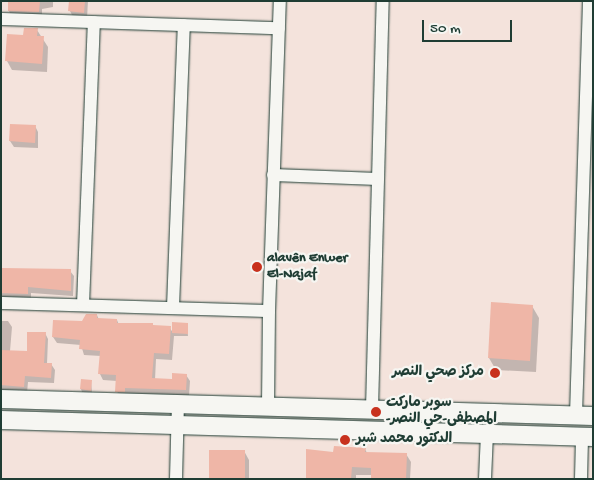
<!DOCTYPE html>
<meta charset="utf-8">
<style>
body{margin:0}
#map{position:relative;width:594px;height:480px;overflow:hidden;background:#f4e3dc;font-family:"Gochi Hand","Playpen Sans Arabic",sans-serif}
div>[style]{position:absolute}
.shadow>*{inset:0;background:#0003}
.building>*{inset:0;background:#efb6a7}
.roads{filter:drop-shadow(0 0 1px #1f3d34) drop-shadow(0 0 1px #1f3d34)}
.street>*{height:12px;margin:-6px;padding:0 6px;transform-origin:6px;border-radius:6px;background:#f6f6f2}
.secondary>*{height:18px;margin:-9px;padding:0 9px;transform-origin:9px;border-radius:9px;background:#f6f6f2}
.dots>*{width:14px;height:14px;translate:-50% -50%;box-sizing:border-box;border:2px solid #f6f6f2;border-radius:50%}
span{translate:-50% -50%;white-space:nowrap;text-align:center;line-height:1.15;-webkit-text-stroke:4.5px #f6f6f2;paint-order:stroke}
.poi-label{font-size:14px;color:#1f3d34;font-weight:700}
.left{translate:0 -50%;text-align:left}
.right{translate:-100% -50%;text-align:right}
.frame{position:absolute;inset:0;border:2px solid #1f3d34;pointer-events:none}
.scale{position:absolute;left:422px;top:20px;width:90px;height:22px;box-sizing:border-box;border:2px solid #1f3d34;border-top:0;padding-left:6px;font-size:15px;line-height:18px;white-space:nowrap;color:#1f3d34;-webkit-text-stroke:4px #f6f6f2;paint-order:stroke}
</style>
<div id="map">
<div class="shadow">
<i style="clip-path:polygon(10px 1px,53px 1px,53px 7px,42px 9px,42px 18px,12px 17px,9px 11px)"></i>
<i style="clip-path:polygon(70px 1px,88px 1px,87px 18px,73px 17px,70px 11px)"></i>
<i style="clip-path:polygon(37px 30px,48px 47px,47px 72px,12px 70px,7px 61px)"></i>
<i style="clip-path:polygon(35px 126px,38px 132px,38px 148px,14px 147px,10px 141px)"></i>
<i style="clip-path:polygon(70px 271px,74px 276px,73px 296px,31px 293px,31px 300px,1px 299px,1px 272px)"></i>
<i style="clip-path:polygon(532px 306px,539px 318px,536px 372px,496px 370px,489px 358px)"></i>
<i style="clip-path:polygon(97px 315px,99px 320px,117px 320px,119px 325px,170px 328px,173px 333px,187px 324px,188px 336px,174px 336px,172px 360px,156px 359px,155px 380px,173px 380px,186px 375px,190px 381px,189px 396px,128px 394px,128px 398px,120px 398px,117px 391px,117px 381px,103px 380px,100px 374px,101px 356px,84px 355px,81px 345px,57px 343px,53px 337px)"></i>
<i style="clip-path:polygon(1px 321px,8px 321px,12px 327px,10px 351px,29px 352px,45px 333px,48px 339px,47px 364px,51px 364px,55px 370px,54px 383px,28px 382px,27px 393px,1px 395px)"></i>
<i style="clip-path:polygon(91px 381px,92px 393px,82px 392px,81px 389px)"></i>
<i style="clip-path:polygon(365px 449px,367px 453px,406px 454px,411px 462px,410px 479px,372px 479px,372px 475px,356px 475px,356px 479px,307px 479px,335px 453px)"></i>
<i style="clip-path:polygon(244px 451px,249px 460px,249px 479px,210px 479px)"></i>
</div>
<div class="building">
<i style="clip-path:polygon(8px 1px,40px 1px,39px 12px,8px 11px)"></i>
<i style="clip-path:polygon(69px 1px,85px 1px,84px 13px,68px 11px)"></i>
<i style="clip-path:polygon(24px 28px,38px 28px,37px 36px,44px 36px,42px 64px,5px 61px,7px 34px,23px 35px)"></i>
<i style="clip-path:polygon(10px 124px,36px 125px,35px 143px,9px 141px)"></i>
<i style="clip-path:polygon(2px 268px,71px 269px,71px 291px,28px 287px,28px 294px,1px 293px)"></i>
<i style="clip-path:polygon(491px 302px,533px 305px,530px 361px,488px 358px)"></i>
<i style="clip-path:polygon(86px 314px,97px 314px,97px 318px,117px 319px,117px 323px,153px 323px,153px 325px,171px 326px,169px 354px,154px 353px,152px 378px,172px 379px,172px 373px,187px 374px,186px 390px,125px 388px,125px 392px,115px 392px,116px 375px,98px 374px,100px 351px,79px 349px,80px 340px,52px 337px,53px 320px,82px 321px)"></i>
<i style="clip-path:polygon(172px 322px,188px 323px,188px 334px,172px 333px)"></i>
<i style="clip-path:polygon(27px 332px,46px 332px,44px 363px,52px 363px,51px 378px,25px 376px,24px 387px,1px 385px,1px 350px,27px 351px)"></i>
<i style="clip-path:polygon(81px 379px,92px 380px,91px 391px,80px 389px)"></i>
<i style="clip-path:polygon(334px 446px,366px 448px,365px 452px,407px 453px,406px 479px,371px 479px,371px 468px,352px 467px,351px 479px,306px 479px,306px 449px,333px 452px)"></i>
<i style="clip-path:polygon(209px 450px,245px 450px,245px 479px,209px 479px)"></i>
</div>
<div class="roads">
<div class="street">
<i style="left:1px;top:19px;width:278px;rotate:1.9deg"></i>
<i style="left:273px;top:175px;width:105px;rotate:2.2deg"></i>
<i style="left:1px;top:303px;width:268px;rotate:1.7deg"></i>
<i style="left:83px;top:305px;width:283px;rotate:-87.8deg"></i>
<i style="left:173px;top:307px;width:282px;rotate:-87.8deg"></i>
<i style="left:268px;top:406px;width:95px;rotate:-89.4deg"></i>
<i style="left:269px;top:311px;width:310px;rotate:-88deg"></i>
<i style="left:372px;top:409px;width:408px;rotate:-88.5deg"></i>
<i style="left:576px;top:415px;width:414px;rotate:-88.2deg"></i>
<i style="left:176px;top:479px;width:75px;rotate:-88.5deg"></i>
<i style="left:485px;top:479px;width:45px;rotate:-87.5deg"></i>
<i style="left:581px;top:479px;width:42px;rotate:-88.6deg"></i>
</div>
<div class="secondary">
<i style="left:1px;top:399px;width:592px;rotate:1.64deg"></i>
<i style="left:1px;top:420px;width:592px;rotate:1.64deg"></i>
</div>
</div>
<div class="dots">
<i style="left:257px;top:267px;background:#c8321e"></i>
<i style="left:495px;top:373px;background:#c8321e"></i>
<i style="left:376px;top:412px;background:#c8321e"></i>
<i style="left:345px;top:440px;background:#c8321e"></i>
</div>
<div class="poi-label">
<span class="left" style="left:267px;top:267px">alavên Enwer<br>El-Najaf</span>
<span class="right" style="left:484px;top:373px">مركز صحي النصر</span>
<span class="left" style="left:386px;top:412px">سوبر ماركت<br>-المصطفى-حي النصر</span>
<span class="left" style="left:356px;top:440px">الدكتور محمد شبر</span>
</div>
<div class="frame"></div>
<div class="scale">50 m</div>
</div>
